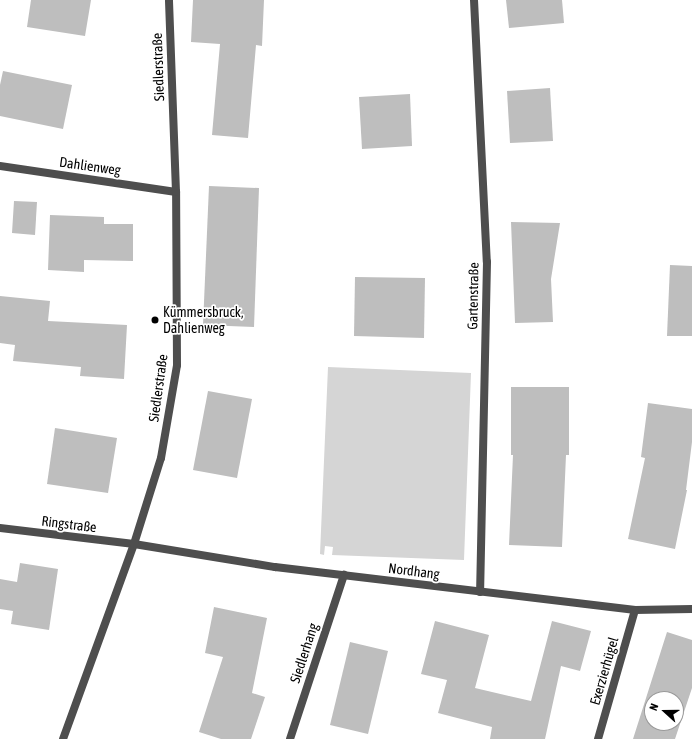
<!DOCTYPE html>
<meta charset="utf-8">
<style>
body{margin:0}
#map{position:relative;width:692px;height:739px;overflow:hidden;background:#fff;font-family:"Asap Condensed",sans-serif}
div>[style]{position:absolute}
.green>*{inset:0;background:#d5d5d5}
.building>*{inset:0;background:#bebebe}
.street>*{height:8px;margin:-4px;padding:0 4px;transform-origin:4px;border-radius:4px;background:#4e4e4e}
.dots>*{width:11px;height:11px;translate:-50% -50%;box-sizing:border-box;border:2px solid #fff;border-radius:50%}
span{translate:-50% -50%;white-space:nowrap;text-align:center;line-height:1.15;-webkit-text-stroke:3.5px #fff;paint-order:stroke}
.street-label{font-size:14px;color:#000}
.poi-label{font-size:14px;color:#000}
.left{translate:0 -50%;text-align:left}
.north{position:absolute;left:644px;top:691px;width:40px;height:40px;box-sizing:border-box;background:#fff;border:1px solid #999;border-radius:50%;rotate:291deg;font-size:11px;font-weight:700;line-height:16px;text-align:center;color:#000}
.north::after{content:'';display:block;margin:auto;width:14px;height:18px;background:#000;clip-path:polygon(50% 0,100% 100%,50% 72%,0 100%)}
</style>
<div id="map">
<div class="green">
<i style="clip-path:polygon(328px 367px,471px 373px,464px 560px,332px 555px,333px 547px,325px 546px,324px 555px,320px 554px)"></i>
</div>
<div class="building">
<i style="clip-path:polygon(31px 0,91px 0,85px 36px,27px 27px)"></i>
<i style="clip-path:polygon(193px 0,264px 0,262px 46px,256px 45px,248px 138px,212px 135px,220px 44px,191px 42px)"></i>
<i style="clip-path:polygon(506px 0,562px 0,564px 23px,509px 28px)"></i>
<i style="clip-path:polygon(3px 71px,72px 85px,63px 129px,0 116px,0 85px)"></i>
<i style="clip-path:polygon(550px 88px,553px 141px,510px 143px,507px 91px)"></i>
<i style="clip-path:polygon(410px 94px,412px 146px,362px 149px,359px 97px)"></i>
<i style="clip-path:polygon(209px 186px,259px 188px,254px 327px,203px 325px)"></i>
<i style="clip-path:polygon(14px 201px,37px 202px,35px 235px,12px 233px)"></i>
<i style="clip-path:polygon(50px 215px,104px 217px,104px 224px,133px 224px,133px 261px,84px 260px,84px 272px,48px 270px)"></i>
<i style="clip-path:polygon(511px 222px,560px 223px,551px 279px,553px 322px,515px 323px)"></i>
<i style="clip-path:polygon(670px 265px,692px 266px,692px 336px,667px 336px)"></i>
<i style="clip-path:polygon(355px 277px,425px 278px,424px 338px,354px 336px)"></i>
<i style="clip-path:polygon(0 296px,50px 301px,48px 321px,127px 325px,124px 379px,80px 376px,81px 367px,13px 361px,15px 345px,0 343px)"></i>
<i style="clip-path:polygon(511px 387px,569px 387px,569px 455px,566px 455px,562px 547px,509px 545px,513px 455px,511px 455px)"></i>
<i style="clip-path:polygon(208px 391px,252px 399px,237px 478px,193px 470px)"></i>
<i style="clip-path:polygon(648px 403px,692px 409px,692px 442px,686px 490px,687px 490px,675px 549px,628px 539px,645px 458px,641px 457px)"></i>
<i style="clip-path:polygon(55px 428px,117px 438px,108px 493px,47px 484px)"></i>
<i style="clip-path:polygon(20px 563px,58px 569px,49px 630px,11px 624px,13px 611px,0 609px,0 579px,17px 582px)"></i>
<i style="clip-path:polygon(214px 607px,267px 618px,252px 693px,265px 697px,251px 739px,221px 739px,199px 732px,223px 657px,205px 653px)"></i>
<i style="clip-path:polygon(435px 621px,489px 635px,475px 688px,531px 701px,552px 621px,591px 631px,580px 671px,561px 666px,545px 739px,490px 739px,492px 727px,438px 713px,447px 680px,421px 674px)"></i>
<i style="clip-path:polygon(evenodd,667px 632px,692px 640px,692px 688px,675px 739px,633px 739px,667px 632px,652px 699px,676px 699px,676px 723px,652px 723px,652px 699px)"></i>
<i style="clip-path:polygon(350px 642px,388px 651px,368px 734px,330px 725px)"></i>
</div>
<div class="street">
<i style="left:474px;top:0;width:262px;rotate:87.2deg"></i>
<i style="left:487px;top:262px;width:330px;rotate:91.2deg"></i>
<i style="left:0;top:166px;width:178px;rotate:8.4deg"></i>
<i style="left:0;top:528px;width:135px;rotate:6.8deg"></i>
<i style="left:134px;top:544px;width:143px;rotate:9.3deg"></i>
<i style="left:275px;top:567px;width:363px;rotate:6.8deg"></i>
<i style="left:635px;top:610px;width:57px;rotate:-1deg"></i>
<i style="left:63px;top:739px;width:208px;rotate:-70deg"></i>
<i style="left:134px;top:544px;width:90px;rotate:-72.6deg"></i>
<i style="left:161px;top:458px;width:94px;rotate:-80.2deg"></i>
<i style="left:177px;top:365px;width:173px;rotate:-90.3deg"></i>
<i style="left:176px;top:192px;width:192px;rotate:-92.1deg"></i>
<i style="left:290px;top:739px;width:173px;rotate:-71.8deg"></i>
<i style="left:598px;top:739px;width:134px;rotate:-74deg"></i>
</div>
<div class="dots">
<i style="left:155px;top:320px;background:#000"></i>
</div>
<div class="street-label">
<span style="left:158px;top:67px;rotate:-92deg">Siedlerstraße</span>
<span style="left:90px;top:166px;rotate:8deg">Dahlienweg</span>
<span style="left:473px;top:296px;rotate:-89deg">Gartenstraße</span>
<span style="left:158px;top:388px;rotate:-82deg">Siedlerstraße</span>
<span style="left:69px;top:524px;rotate:7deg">Ringstraße</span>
<span style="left:414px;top:571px;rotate:7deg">Nordhang</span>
<span style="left:304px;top:653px;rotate:-72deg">Siedlerhang</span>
<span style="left:604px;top:671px;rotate:-74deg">Exerzierhügel</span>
</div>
<div class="poi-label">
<span class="left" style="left:163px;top:320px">Kümmersbruck,<br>Dahlienweg</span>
</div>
<div class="north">N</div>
</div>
